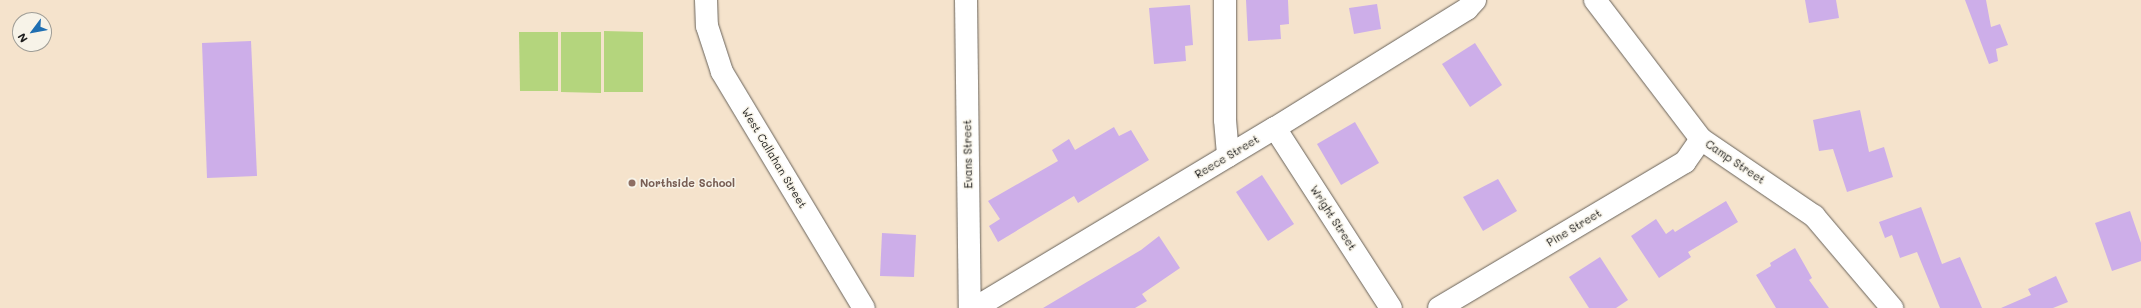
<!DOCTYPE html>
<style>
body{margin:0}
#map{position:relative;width:2141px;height:308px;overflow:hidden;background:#f5e3cc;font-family:Mali,sans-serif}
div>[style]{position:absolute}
.green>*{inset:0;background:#b4d57d}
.building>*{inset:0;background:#cdaee9}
.roads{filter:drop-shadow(0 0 1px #68625a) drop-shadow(0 0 1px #68625a)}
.minor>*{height:22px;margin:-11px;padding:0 11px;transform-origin:11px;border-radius:11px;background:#fff}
.dots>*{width:11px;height:11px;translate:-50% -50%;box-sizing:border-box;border:2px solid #f7f3e8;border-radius:50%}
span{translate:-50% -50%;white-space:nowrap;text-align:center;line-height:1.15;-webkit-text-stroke:3px #f7f3e8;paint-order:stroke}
.street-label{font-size:11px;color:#1c1c1c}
.education-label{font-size:11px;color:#785e54;font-weight:700}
.left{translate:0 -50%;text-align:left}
.north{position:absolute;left:12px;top:12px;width:40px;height:40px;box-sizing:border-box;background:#f7f3e8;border:1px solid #9f9d96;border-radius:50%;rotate:238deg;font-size:11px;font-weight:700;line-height:16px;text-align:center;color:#1c1c1c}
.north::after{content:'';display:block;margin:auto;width:14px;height:18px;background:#1f6fb2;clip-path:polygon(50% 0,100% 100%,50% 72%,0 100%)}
</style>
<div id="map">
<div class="green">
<i style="clip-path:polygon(604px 31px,643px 32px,643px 92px,604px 92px)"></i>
<i style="clip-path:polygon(519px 32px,558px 32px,558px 91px,520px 91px)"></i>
<i style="clip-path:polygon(561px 32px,601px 32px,601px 93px,561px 92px)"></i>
</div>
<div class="building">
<i style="clip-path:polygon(1246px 0,1288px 0,1289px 24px,1280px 25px,1281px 39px,1248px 41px)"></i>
<i style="clip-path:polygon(1805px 0,1836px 0,1839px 18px,1809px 23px)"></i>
<i style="clip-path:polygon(1965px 0,1986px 0,1991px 27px,2000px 24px,2008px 45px,1996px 49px,1998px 61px,1989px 64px)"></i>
<i style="clip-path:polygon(1377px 4px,1381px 29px,1354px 34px,1349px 8px)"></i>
<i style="clip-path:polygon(1190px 5px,1193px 45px,1185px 46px,1186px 61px,1154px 64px,1149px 8px)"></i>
<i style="clip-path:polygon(251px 41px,257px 176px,207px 178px,202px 43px)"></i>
<i style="clip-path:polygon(1475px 43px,1502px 85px,1470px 107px,1442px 64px)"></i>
<i style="clip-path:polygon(1860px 110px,1869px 152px,1884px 147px,1893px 177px,1847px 192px,1833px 149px,1819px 151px,1813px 120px)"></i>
<i style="clip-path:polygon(1355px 122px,1379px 163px,1341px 185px,1317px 144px)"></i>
<i style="clip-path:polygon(1114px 127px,1119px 136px,1131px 130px,1149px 160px,1078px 203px,1074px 196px,998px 242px,989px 226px,1000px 219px,988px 201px,1058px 161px,1052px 150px,1069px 139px,1075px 150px)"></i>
<i style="clip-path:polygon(1262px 175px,1294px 224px,1268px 241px,1236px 192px)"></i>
<i style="clip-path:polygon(1498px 179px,1517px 211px,1483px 231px,1463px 197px)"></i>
<i style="clip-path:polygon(1726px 201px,1738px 222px,1688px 252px,1691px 257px,1659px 278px,1631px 236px,1656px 219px,1666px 234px,1673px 229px,1675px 232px)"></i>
<i style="clip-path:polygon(1921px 207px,1942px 264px,1960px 257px,1982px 308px,1940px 308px,1917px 252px,1900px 258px,1892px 235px,1885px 238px,1879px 222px)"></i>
<i style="clip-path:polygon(2130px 211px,2141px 243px,2141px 261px,2112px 271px,2095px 223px)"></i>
<i style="clip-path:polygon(882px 233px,916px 235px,914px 277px,880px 276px)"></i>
<i style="clip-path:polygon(1159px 236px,1180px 268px,1142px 294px,1147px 301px,1135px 308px,1043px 308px,1141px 250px)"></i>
<i style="clip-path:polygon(1795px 248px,1812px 278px,1809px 280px,1829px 308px,1776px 308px,1756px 275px,1771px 266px,1770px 263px)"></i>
<i style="clip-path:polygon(1600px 257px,1628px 300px,1616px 308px,1589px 308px,1569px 277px)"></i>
<i style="clip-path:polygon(2056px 276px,2068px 302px,2053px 308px,2001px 308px,2031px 295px,2028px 289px)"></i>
</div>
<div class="roads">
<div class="minor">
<i style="left:706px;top:0;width:26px;rotate:88deg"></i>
<i style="left:707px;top:26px;width:48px;rotate:71.9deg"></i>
<i style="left:722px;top:72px;width:275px;rotate:59deg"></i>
<i style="left:966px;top:0;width:308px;rotate:89.3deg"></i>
<i style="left:1225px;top:0;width:120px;rotate:90deg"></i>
<i style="left:1225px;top:120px;width:36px;rotate:85deg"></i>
<i style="left:1595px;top:0;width:175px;rotate:52.7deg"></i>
<i style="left:1701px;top:139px;width:137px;rotate:34.3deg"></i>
<i style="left:1814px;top:216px;width:121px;rotate:49.7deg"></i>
<i style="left:1275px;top:128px;width:214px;rotate:57.2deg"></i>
<i style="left:975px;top:308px;width:350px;rotate:-31deg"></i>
<i style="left:1275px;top:128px;width:226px;rotate:-31.8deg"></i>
<i style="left:1467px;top:9px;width:12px;rotate:-48deg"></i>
<i style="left:1439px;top:308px;width:286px;rotate:-30.7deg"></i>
<i style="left:1685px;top:162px;width:28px;rotate:-55deg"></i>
</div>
</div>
<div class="dots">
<i style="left:632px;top:183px;background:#8d6e63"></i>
</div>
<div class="street-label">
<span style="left:968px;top:154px;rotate:-91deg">Evans Street</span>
<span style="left:1227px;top:157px;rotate:-31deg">Reece Street</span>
<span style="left:774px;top:158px;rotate:59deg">West Callahan Street</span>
<span style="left:1735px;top:162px;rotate:34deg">Camp Street</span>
<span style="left:1333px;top:218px;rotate:57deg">Wright Street</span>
<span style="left:1574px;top:228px;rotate:-31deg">Pine Street</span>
</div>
<div class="education-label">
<span class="left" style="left:640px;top:183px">Northside School</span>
</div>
<div class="north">N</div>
</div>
